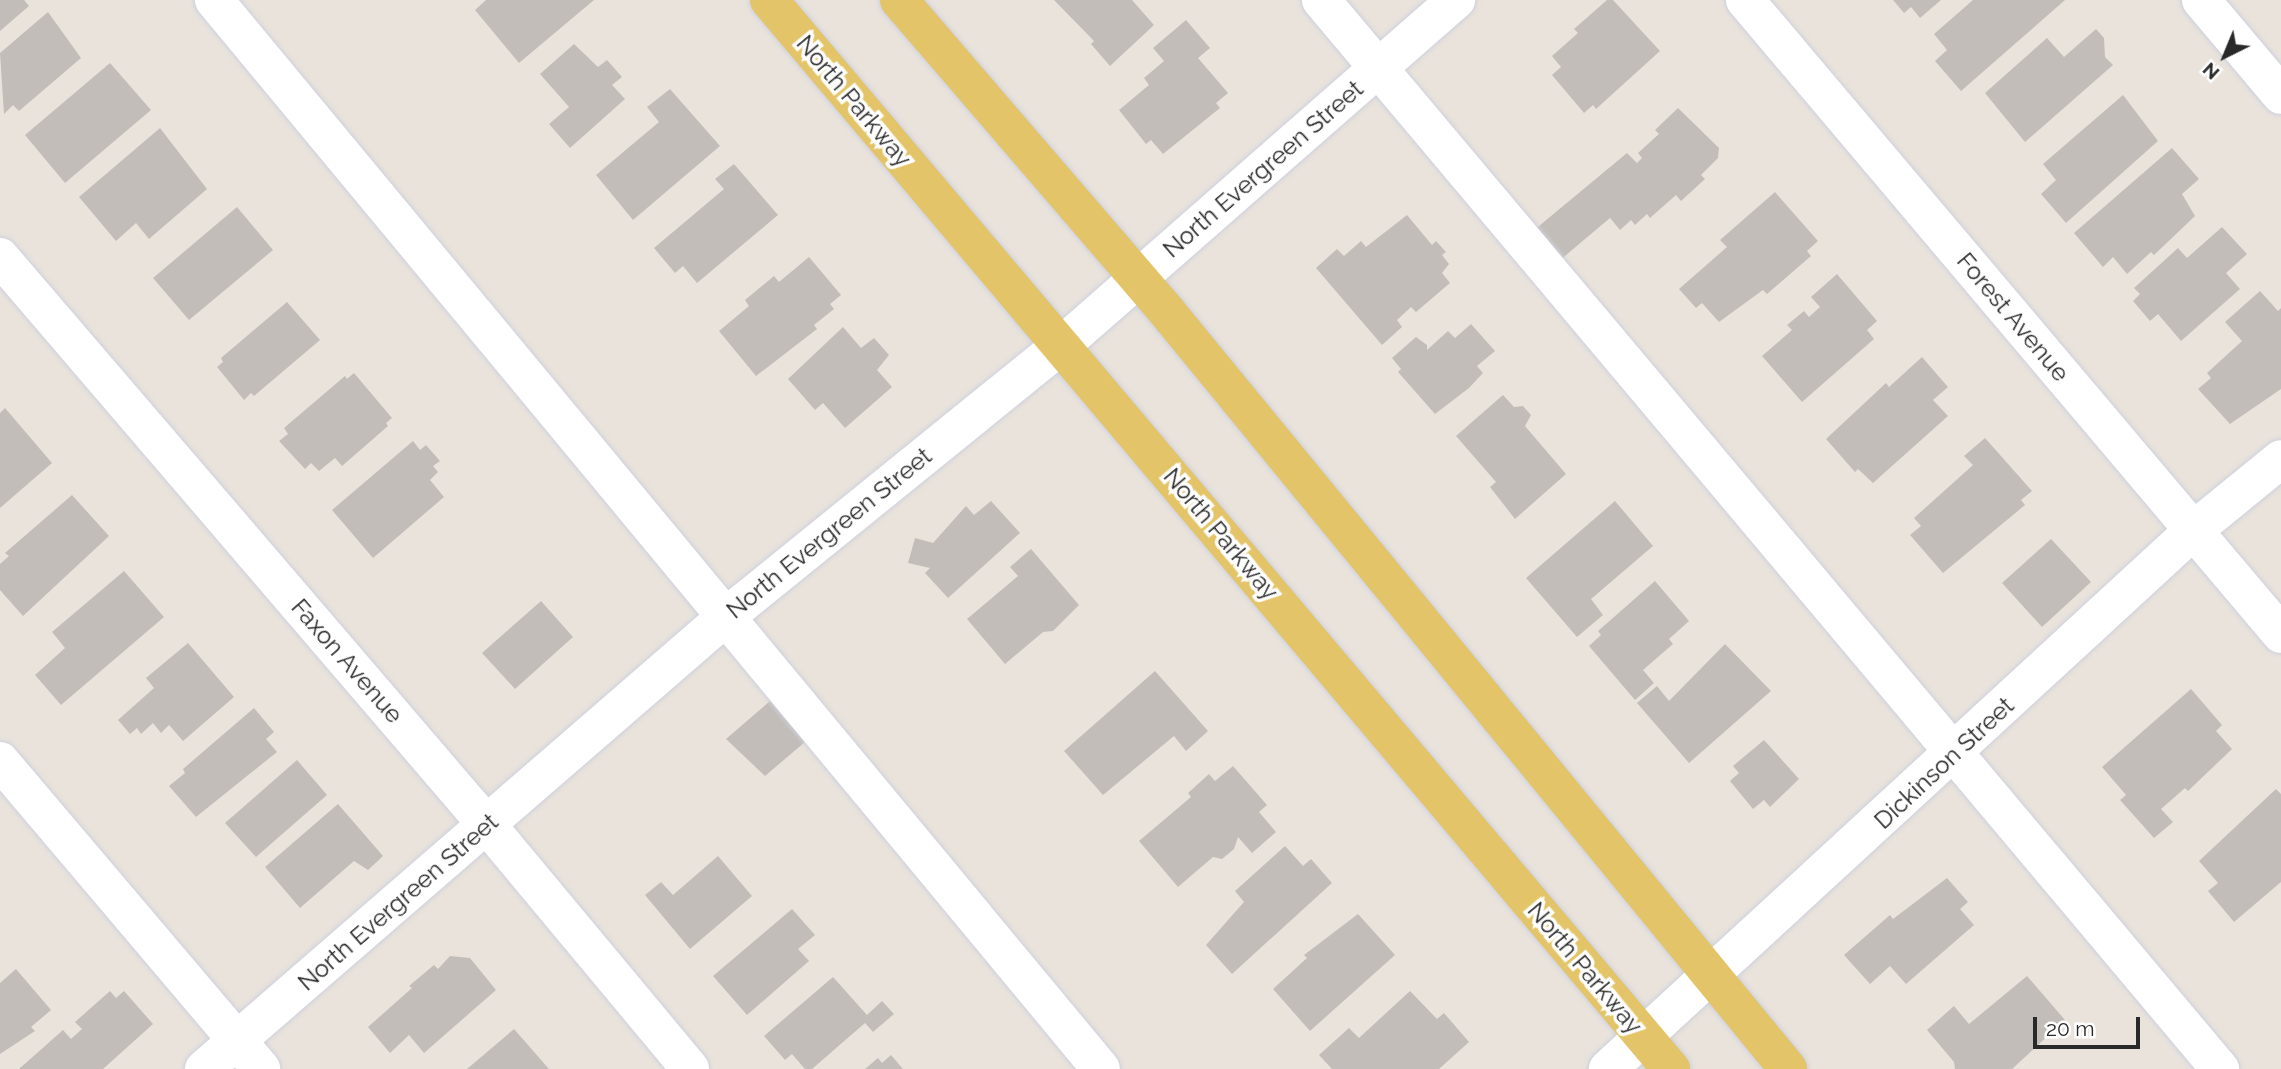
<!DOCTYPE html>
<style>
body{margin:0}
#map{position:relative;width:2281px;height:1069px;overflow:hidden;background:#eae3dc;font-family:Raleway,sans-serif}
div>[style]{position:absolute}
.building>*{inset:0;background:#c2bdb8}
.roads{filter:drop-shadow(0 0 2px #ced1dc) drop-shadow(0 0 2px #ced1dc)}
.minor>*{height:38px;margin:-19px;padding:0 19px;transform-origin:19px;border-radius:19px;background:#fff}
.major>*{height:38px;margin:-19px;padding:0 19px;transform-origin:19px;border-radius:19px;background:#e3c468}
span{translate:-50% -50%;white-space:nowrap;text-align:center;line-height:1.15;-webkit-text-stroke:7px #fff;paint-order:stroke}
.street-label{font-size:24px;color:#292929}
.north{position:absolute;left:2190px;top:21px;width:70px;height:70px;-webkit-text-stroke:5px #fff;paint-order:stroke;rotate:223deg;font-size:19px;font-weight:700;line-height:28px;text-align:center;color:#292929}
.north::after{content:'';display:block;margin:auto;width:24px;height:32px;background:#292929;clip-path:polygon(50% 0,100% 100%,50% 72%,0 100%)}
.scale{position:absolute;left:2033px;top:1017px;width:107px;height:32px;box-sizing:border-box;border:4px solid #292929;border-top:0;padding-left:9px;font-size:21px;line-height:24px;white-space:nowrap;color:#292929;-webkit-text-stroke:5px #fff;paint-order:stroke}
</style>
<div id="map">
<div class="building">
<i style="clip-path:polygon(0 0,24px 0,29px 6px,0 31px)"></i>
<i style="clip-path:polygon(486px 0,594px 0,519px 63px,475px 10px)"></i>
<i style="clip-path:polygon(1054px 0,1132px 0,1154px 25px,1110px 66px,1091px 44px,1094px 41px)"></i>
<i style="clip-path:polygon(1607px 0,1613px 0,1660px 51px,1596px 109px,1593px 105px,1584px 113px,1552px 75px,1561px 67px,1552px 56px,1578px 33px,1574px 29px)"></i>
<i style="clip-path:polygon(1893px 0,1941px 0,1920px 18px,1911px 7px,1904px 13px)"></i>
<i style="clip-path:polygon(1973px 0,2065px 0,1961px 91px,1935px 61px,1947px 50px,1934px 34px)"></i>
<i style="clip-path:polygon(48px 12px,81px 58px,19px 111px,13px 105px,4px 114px,0 53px)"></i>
<i style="clip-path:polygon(1186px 20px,1210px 48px,1198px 58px,1228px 93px,1216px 103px,1220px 108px,1163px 154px,1151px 140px,1146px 144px,1119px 110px,1149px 85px,1144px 78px,1164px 61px,1153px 48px)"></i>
<i style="clip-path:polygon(2096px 29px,2104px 38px,2105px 57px,2113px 65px,2025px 142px,1985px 93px,2047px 38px,2064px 57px)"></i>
<i style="clip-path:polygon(574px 44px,598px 67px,607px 60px,622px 77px,612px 85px,625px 99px,570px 148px,549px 124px,569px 107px,540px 74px)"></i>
<i style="clip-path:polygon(110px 63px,151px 110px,65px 183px,25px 135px)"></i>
<i style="clip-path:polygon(670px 89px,720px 146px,633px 220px,596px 175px,659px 122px,647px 107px)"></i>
<i style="clip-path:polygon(2123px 95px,2158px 141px,2066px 223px,2041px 194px,2056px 180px,2043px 164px)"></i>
<i style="clip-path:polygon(1678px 108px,1719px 148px,1718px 158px,1701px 175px,1705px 179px,1681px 201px,1676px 195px,1650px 218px,1647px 214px,1635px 225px,1631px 220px,1620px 230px,1610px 218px,1559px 261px,1533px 231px,1627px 153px,1637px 163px,1642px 158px,1638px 153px,1659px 134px,1655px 130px)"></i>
<i style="clip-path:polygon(160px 128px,207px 189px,149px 239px,136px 223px,116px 241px,79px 197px)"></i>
<i style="clip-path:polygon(2172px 148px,2199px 179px,2182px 194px,2195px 216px,2154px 255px,2151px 252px,2127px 274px,2113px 257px,2103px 267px,2074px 233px)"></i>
<i style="clip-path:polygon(734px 164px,778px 215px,697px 283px,683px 266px,675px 273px,654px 248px,724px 189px,715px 179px)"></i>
<i style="clip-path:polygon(1775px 192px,1818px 241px,1807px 251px,1811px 256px,1767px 294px,1763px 290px,1719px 322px,1702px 303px,1696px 308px,1679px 289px,1727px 247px,1720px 240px)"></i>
<i style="clip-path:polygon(237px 207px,273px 250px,189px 320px,153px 278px)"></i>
<i style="clip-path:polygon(1407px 215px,1432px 245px,1436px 241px,1446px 252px,1442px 255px,1449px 264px,1442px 273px,1450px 283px,1416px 312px,1411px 307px,1397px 320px,1402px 327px,1382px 345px,1316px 268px,1337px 249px,1344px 256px,1361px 241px,1366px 247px)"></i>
<i style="clip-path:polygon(2222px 227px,2247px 254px,2226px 273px,2240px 289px,2181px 341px,2158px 314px,2150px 321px,2133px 301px,2140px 294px,2134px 288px,2178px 248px,2187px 258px)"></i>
<i style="clip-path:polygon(809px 257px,841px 295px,830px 304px,834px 309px,814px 325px,817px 329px,756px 376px,719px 331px,749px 306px,745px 300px,774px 276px,779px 282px)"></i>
<i style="clip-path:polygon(1837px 274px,1877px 321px,1867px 330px,1874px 339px,1802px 402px,1762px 356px,1792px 330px,1787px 325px,1804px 311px,1809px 317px,1820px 307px,1811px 297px)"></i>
<i style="clip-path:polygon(2260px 291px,2278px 311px,2281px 308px,2281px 389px,2230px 424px,2198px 389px,2211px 378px,2207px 373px,2242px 341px,2225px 322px)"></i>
<i style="clip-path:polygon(287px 302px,320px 340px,254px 396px,251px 393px,244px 400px,217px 367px,223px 362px,221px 358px)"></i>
<i style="clip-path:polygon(1471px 324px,1495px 351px,1477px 366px,1483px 373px,1469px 388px,1435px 414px,1398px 372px,1401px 369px,1392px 358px,1416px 337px,1427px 345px,1427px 350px,1448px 331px,1455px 338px)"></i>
<i style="clip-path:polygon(843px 327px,861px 348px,874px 338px,889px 355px,877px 370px,892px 387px,845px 428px,823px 403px,815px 410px,788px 379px)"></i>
<i style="clip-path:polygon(1922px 357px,1948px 387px,1933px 400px,1948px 416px,1873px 483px,1858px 469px,1855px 472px,1826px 439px,1886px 383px,1889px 387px)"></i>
<i style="clip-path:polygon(354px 373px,392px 418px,386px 423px,388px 426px,342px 466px,335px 458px,319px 471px,311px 463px,305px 469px,279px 441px,288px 434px,284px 428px,345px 376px,347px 379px)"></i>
<i style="clip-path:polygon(1503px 395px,1514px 407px,1523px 406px,1531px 415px,1525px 426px,1566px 474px,1515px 519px,1490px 487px,1496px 482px,1456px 436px)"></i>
<i style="clip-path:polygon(5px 408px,52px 463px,0 508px,0 413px)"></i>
<i style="clip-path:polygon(1985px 438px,2032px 491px,2021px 500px,2025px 505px,1943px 573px,1910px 535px,1921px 526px,1914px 518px,1973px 465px,1964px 456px)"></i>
<i style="clip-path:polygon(413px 441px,420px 450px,426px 445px,440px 461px,433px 466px,438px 472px,430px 480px,444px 497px,373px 558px,332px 510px)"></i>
<i style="clip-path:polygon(72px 495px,109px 536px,23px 616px,0 590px,0 564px,9px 556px,5px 553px)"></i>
<i style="clip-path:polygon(991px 501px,1020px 533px,948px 598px,925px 573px,930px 568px,908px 563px,915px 538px,933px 543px,966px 506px,974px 515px)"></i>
<i style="clip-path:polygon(1615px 501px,1653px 546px,1591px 599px,1603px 615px,1577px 637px,1526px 578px)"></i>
<i style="clip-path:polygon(2051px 539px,2091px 582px,2042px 627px,2002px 583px)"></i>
<i style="clip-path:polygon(1031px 549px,1079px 605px,1053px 631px,1043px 632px,1005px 664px,967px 619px,1018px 576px,1010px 567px)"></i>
<i style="clip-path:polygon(124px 571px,164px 617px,61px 705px,35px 675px,65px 648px,52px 632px)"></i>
<i style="clip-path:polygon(1655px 581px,1689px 621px,1669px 639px,1673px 644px,1643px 670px,1654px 683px,1635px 700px,1589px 646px,1601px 635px,1598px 631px)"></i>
<i style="clip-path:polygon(541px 601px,573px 637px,515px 689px,482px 653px)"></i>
<i style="clip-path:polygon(188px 643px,234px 697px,183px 741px,169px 725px,161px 733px,153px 723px,141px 734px,137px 728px,130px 734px,118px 720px,154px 688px,146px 678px)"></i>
<i style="clip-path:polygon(1725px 644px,1771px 691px,1689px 763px,1637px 703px,1657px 686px,1669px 701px)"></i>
<i style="clip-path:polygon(1155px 671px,1208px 731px,1186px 751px,1174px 736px,1103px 795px,1064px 751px)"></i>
<i style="clip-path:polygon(2191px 689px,2222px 725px,2216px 731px,2232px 749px,2188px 791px,2185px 788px,2161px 809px,2173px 822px,2154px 838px,2120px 800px,2126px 795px,2102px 767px)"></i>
<i style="clip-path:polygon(770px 701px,805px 742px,765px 776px,726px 739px)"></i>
<i style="clip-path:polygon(254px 708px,274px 732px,266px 739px,277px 752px,196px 817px,169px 786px,185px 773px,183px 769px)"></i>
<i style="clip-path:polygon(1764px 740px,1799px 779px,1770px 807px,1764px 800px,1753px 809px,1730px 781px,1739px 773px,1733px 766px)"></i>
<i style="clip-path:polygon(297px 760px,327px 795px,256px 857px,225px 823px)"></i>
<i style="clip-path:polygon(1233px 766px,1267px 805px,1259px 812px,1276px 832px,1252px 853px,1238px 837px,1234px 849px,1222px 859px,1213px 857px,1178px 887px,1139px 841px,1191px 797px,1188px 793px,1209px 774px,1215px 781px)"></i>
<i style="clip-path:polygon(2276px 789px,2281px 794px,2281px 882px,2234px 922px,2208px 891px,2218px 883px,2199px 861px)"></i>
<i style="clip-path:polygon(338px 804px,383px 856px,368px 870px,354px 861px,300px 908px,265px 867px)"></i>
<i style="clip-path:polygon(1285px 846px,1303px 866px,1311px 859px,1332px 883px,1232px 974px,1206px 945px,1244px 902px,1235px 891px)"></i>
<i style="clip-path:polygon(718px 856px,752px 896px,690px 949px,645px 895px,661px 882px,673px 895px)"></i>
<i style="clip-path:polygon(1947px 878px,1968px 902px,1960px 909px,1974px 925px,1906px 984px,1890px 966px,1870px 984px,1844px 955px,1890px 915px,1893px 919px)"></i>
<i style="clip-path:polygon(792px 909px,815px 935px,798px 949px,809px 961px,747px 1015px,713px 976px)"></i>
<i style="clip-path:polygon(1358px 914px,1395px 955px,1310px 1031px,1273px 989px,1307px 958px,1304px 955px)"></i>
<i style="clip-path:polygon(450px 956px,470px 958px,496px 990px,424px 1053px,409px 1035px,390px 1053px,368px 1027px,412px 988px,409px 986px,434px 965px,438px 969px)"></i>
<i style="clip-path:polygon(16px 969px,51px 1010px,31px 1027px,35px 1031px,0 1054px,0 983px)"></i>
<i style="clip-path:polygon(2027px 976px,2065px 1020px,2012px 1069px,1955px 1069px,1954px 1062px,1927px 1030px,1954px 1006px,1969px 1024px)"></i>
<i style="clip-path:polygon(833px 977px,867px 1015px,882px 1001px,894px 1014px,873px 1032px,865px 1023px,812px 1069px,805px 1069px,792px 1054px,785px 1060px,764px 1036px)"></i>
<i style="clip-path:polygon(110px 991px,116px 998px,124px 991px,153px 1024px,103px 1069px,19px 1069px,63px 1030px,71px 1039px,82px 1029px,75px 1022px)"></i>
<i style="clip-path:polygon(1410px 991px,1437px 1019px,1444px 1013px,1469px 1042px,1439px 1069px,1332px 1069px,1319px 1055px,1349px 1028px,1359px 1038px)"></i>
<i style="clip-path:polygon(514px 1029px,549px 1069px,467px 1069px)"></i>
<i style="clip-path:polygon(891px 1055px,903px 1069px,865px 1069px,878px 1058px,882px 1063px)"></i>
</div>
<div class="roads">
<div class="minor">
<i style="left:214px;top:0;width:1389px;rotate:50.32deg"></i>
<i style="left:1321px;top:0;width:1397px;rotate:49.94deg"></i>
<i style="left:1745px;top:0;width:830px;rotate:49.79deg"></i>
<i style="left:2201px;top:0;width:124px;rotate:49.9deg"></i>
<i style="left:0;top:257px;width:748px;rotate:49.39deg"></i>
<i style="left:487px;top:825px;width:317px;rotate:50.2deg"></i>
<i style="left:0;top:761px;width:404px;rotate:49.7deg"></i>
<i style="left:204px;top:1069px;width:693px;rotate:-40.91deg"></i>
<i style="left:728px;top:615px;width:429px;rotate:-39deg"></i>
<i style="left:1062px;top:345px;width:524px;rotate:-41.21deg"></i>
<i style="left:1608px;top:1069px;width:796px;rotate:-42.61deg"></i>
<i style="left:2194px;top:530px;width:112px;rotate:-39.2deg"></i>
</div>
<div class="major">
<i style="left:769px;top:0;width:1399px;rotate:49.84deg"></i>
<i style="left:899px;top:0;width:413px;rotate:49.3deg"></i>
<i style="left:1168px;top:313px;width:978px;rotate:50.64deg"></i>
</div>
</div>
<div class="street-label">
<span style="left:854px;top:101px;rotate:50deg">North Parkway</span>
<span style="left:1263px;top:169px;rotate:-41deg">North Evergreen Street</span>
<span style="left:2013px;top:317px;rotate:50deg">Forest Avenue</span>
<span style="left:829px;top:533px;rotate:-39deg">North Evergreen Street</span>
<span style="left:1221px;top:534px;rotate:50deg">North Parkway</span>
<span style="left:347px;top:661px;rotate:49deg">Faxon Avenue</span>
<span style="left:1944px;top:763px;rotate:-43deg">Dickinson Street</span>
<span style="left:398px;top:902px;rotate:-41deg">North Evergreen Street</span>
<span style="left:1585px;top:968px;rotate:50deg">North Parkway</span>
</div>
<div class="north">N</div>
<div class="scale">20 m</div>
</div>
